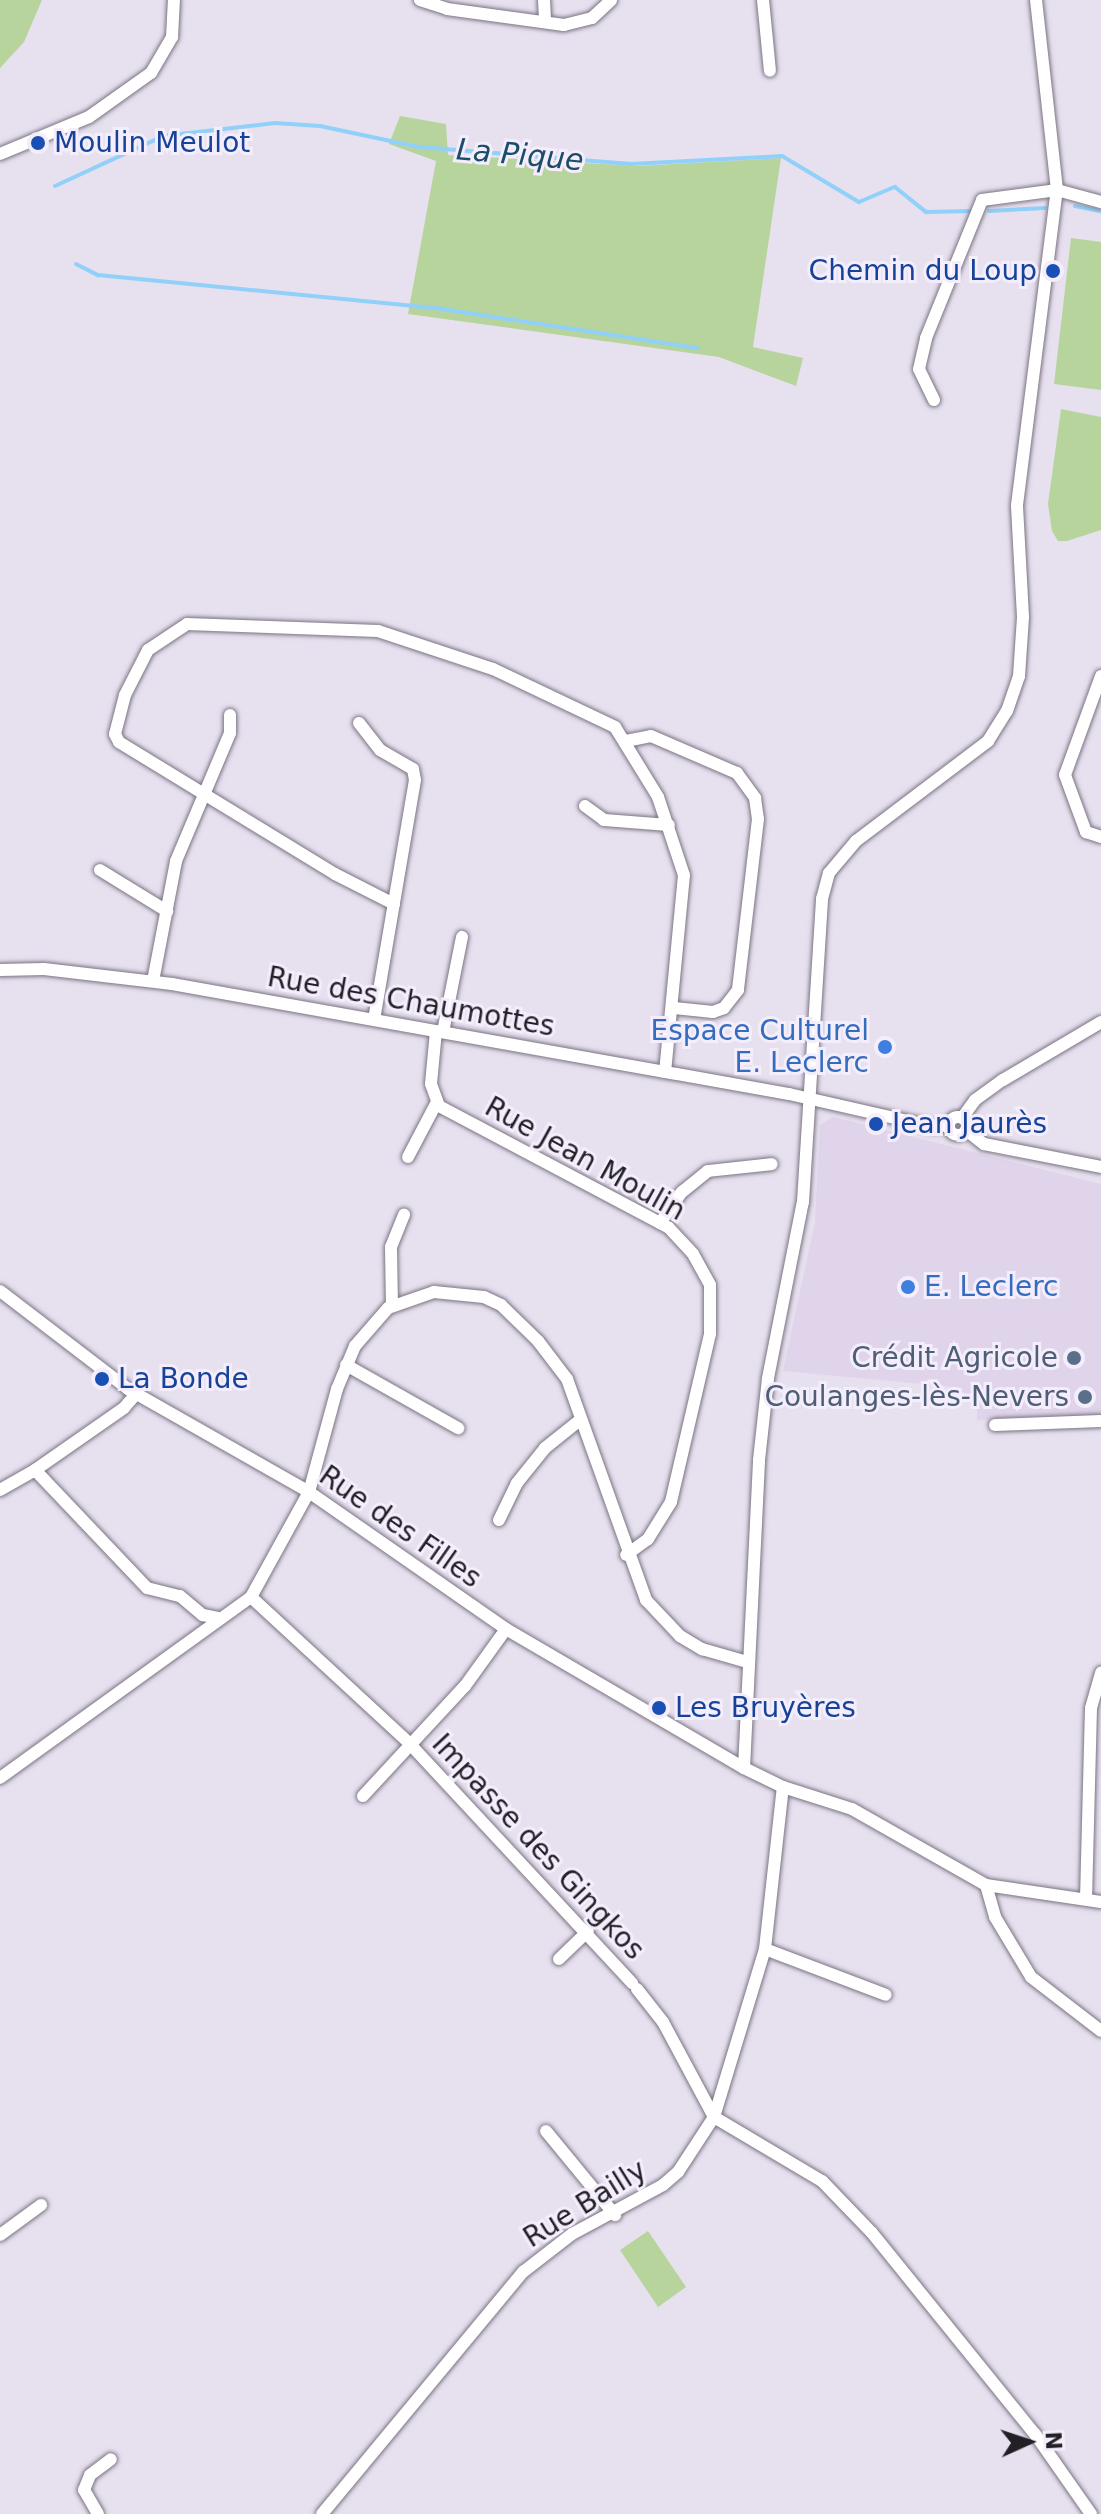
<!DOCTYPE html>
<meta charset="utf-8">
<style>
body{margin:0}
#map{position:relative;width:1101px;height:2514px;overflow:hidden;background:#e7e0ef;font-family:"DejaVu Sans",sans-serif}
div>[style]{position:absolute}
.built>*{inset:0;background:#dfd4ea}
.green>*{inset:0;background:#b8d49d}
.stream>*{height:4px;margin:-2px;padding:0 2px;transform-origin:2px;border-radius:2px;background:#90d0f9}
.roads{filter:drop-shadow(0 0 2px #7b7482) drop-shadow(0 0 2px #7b7482)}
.minor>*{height:12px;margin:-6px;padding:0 6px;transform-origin:6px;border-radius:6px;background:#fff}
.minor>.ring{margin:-6px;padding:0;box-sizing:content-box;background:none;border:12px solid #fff;border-radius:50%}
.dots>*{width:22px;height:22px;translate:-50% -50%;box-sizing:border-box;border:4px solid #f4edfc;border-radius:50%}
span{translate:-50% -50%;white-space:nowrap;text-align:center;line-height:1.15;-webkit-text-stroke:6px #f4edfc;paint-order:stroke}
.transit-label{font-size:28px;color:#164399}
.left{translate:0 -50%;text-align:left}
.right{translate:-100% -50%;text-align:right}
.street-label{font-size:28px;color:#221f25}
.shop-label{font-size:28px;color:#366cbe}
.service-label{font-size:28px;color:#4e5e75}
.water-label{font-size:30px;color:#1b4c68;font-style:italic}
.north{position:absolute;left:989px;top:2402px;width:80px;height:80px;-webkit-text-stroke:6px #f4edfc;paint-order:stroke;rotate:87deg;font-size:22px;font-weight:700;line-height:32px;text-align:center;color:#221f25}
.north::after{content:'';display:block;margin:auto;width:28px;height:36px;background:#221f25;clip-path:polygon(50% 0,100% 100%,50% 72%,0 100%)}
</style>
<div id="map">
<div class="built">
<i style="clip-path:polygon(833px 1117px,1101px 1184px,1101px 1415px,977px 1420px,977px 1398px,946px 1386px,783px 1371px,815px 1222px,820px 1125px)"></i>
</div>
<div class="green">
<i style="clip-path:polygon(0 0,42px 0,24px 42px,0 68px)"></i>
<i style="clip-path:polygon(400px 116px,446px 124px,448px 155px,637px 166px,781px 158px,753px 347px,803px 358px,796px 386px,719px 357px,408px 314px,436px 161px,389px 144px)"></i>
<i style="clip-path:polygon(1071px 238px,1101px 242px,1101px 390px,1054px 384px)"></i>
<i style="clip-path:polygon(1061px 409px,1101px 417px,1101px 530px,1067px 541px,1058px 541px,1052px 531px,1048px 504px)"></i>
<i style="clip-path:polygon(648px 2231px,686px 2287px,658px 2307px,620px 2250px)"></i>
</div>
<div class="stream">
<i style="left:55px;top:186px;width:119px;rotate:-24.8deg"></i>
<i style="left:163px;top:136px;width:113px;rotate:-6.6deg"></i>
<i style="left:275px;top:123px;width:45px;rotate:3.8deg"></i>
<i style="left:320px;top:126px;width:101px;rotate:12deg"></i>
<i style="left:419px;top:147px;width:213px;rotate:4.6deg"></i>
<i style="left:631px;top:164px;width:151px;rotate:-3deg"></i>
<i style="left:782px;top:156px;width:90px;rotate:30.9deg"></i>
<i style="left:859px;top:202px;width:39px;rotate:-23deg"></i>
<i style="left:895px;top:187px;width:40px;rotate:39deg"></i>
<i style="left:926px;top:212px;width:48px;rotate:-1.2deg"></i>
<i style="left:1075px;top:206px;width:26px;rotate:11deg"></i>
<i style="left:989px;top:211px;width:56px;rotate:-3.1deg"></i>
<i style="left:76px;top:264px;width:25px;rotate:27deg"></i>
<i style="left:98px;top:275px;width:346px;rotate:5.6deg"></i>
<i style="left:442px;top:309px;width:258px;rotate:8.7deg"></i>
</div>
<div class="roads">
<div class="minor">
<i style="left:420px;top:0;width:28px;rotate:18deg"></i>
<i style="left:447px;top:9px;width:118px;rotate:7.8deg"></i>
<i style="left:564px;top:25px;width:29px;rotate:-14deg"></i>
<i style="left:592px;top:18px;width:26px;rotate:-43deg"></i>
<i style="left:544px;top:0;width:22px;rotate:87deg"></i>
<i style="left:763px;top:0;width:71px;rotate:84.4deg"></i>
<i style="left:0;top:154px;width:96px;rotate:-22.6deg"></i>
<i style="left:89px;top:117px;width:76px;rotate:-35.4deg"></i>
<i style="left:151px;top:73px;width:42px;rotate:-59.7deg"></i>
<i style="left:172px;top:37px;width:37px;rotate:-87deg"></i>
<i style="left:934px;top:400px;width:34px;rotate:-116deg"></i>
<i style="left:919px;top:369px;width:32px;rotate:-77deg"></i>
<i style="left:926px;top:338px;width:149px;rotate:-67.9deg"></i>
<i style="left:982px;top:200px;width:76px;rotate:-7.6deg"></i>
<i style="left:1057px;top:190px;width:46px;rotate:15.3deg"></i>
<i style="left:1101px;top:676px;width:105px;rotate:110deg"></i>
<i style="left:1065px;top:775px;width:61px;rotate:69.8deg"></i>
<i style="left:1086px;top:832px;width:16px;rotate:18deg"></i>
<i style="left:359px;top:723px;width:34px;rotate:52deg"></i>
<i style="left:380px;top:750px;width:38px;rotate:30deg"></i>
<i style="left:413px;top:769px;width:11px;rotate:80deg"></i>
<i style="left:415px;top:780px;width:243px;rotate:99.7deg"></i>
<i style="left:626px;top:741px;width:25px;rotate:-11deg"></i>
<i style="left:651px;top:736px;width:94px;rotate:23.3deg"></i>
<i style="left:737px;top:773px;width:31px;rotate:54deg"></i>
<i style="left:755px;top:798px;width:21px;rotate:82deg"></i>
<i style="left:758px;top:819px;width:172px;rotate:96.7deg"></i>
<i style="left:738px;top:990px;width:23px;rotate:128deg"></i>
<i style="left:724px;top:1008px;width:12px;rotate:160deg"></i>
<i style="left:713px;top:1012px;width:39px;rotate:-174deg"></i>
<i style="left:585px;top:806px;width:24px;rotate:36deg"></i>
<i style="left:604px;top:820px;width:65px;rotate:4.4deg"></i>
<i style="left:100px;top:870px;width:79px;rotate:31.5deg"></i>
<i style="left:394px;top:904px;width:66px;rotate:-153deg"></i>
<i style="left:335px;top:874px;width:253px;rotate:-148.6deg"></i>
<i style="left:119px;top:742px;width:9px;rotate:-117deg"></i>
<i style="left:115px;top:734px;width:40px;rotate:-75.6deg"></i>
<i style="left:125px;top:695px;width:51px;rotate:-62.9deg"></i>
<i style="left:148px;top:650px;width:47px;rotate:-33.7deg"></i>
<i style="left:187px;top:624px;width:191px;rotate:2.1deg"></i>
<i style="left:378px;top:631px;width:121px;rotate:18.3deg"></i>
<i style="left:493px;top:669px;width:135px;rotate:25.4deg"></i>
<i style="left:615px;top:727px;width:82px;rotate:58.4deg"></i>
<i style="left:658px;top:797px;width:82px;rotate:71.6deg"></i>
<i style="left:684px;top:875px;width:198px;rotate:95.5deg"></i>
<i style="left:0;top:970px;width:44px;rotate:-1.3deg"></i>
<i style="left:44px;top:969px;width:129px;rotate:6.7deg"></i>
<i style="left:172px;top:984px;width:627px;rotate:10.11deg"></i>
<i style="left:789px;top:1094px;width:149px;rotate:12.8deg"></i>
<i style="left:934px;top:1127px;width:15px;rotate:-8deg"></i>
<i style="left:153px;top:981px;width:122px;rotate:-79.1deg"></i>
<i style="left:176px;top:861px;width:139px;rotate:-67.1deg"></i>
<i style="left:230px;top:733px;width:18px;rotate:-90deg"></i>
<i style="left:436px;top:1031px;width:53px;rotate:95.4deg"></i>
<i style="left:431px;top:1084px;width:23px;rotate:70deg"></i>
<i style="left:439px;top:1106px;width:260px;rotate:27.9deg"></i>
<i style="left:669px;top:1228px;width:35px;rotate:47deg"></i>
<i style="left:693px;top:1254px;width:35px;rotate:61deg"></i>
<i style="left:710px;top:1285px;width:49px;rotate:90deg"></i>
<i style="left:710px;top:1334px;width:172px;rotate:103.1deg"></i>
<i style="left:671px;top:1502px;width:44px;rotate:121.9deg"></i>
<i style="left:648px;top:1539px;width:27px;rotate:144deg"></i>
<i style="left:443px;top:1032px;width:97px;rotate:-78.7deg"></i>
<i class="ring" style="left:949px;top:1117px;width:6px;height:6px"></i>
<i style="left:962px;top:1118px;width:22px;rotate:-54deg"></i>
<i style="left:975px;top:1100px;width:34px;rotate:-36deg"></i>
<i style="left:1003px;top:1080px;width:114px;rotate:-30.6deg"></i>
<i style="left:966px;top:1130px;width:23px;rotate:38deg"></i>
<i style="left:984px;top:1144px;width:119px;rotate:11.1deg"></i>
<i style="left:408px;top:1157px;width:62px;rotate:-62.2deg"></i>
<i style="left:660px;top:1223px;width:38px;rotate:-55deg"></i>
<i style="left:682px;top:1192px;width:33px;rotate:-39deg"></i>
<i style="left:708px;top:1171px;width:64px;rotate:-6.2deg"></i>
<i style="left:0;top:1291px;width:161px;rotate:37.4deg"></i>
<i style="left:128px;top:1389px;width:208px;rotate:29.6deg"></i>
<i style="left:309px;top:1492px;width:240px;rotate:34.8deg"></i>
<i style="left:506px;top:1629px;width:276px;rotate:30.3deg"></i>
<i style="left:744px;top:1768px;width:43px;rotate:26deg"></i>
<i style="left:783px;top:1787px;width:72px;rotate:17.7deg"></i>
<i style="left:852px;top:1809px;width:154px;rotate:29.6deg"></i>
<i style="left:986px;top:1885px;width:116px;rotate:8.4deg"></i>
<i style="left:392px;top:1306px;width:59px;rotate:-91deg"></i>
<i style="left:391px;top:1247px;width:35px;rotate:-68deg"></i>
<i style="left:346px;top:1365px;width:129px;rotate:29.4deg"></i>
<i style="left:136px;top:1394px;width:18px;rotate:131deg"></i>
<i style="left:124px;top:1408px;width:108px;rotate:145.1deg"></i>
<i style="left:35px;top:1470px;width:163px;rotate:46.5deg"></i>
<i style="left:147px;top:1588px;width:34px;rotate:14deg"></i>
<i style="left:180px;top:1596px;width:30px;rotate:40deg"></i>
<i style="left:203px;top:1615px;width:15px;rotate:11deg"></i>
<i style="left:995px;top:1425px;width:106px;rotate:-2.2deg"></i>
<i style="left:0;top:1490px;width:40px;rotate:-29.7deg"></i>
<i style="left:499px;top:1520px;width:41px;rotate:-64.1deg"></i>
<i style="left:517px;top:1483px;width:45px;rotate:-51.3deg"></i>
<i style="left:545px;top:1448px;width:45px;rotate:-38.7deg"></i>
<i style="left:251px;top:1597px;width:215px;rotate:42.7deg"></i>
<i style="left:409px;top:1743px;width:328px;rotate:47.1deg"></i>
<i style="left:744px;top:1768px;width:308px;rotate:-87.2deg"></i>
<i style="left:759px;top:1460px;width:82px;rotate:-83.7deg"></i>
<i style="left:768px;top:1378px;width:179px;rotate:-78.8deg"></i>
<i style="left:803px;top:1202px;width:304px;rotate:-86.4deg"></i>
<i style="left:822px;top:899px;width:27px;rotate:-75deg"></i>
<i style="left:829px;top:873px;width:42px;rotate:-49.8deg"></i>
<i style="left:856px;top:841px;width:166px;rotate:-37.1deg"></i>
<i style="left:988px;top:741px;width:36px;rotate:-58deg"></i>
<i style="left:1007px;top:711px;width:37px;rotate:-71deg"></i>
<i style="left:1019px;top:676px;width:59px;rotate:-86.1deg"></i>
<i style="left:1023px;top:617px;width:112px;rotate:-93.1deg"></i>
<i style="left:1017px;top:505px;width:318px;rotate:-82.8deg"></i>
<i style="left:1057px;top:190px;width:191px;rotate:-96.3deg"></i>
<i style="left:0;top:1778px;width:309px;rotate:-35.8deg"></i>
<i style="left:251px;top:1597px;width:120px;rotate:-61.1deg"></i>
<i style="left:309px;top:1492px;width:107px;rotate:-74.8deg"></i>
<i style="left:337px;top:1389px;width:47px;rotate:-67.3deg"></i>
<i style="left:355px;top:1346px;width:50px;rotate:-49deg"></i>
<i style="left:388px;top:1308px;width:49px;rotate:-19.2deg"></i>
<i style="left:434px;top:1292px;width:50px;rotate:5.7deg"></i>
<i style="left:484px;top:1297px;width:19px;rotate:25deg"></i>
<i style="left:501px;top:1305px;width:52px;rotate:44.2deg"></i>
<i style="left:538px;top:1341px;width:48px;rotate:52.7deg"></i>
<i style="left:567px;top:1379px;width:235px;rotate:70.3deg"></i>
<i style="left:646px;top:1600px;width:50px;rotate:46.6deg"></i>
<i style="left:680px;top:1636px;width:26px;rotate:31deg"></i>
<i style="left:702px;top:1649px;width:47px;rotate:16.1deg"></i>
<i style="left:363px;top:1796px;width:150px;rotate:-47.2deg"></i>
<i style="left:465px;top:1686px;width:70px;rotate:-54.3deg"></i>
<i style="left:986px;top:1885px;width:33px;rotate:74deg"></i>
<i style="left:995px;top:1917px;width:70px;rotate:59deg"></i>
<i style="left:1031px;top:1977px;width:88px;rotate:37.6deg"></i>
<i style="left:1086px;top:1899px;width:191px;rotate:-88.5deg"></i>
<i style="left:1091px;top:1708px;width:37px;rotate:-74deg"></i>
<i style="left:765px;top:1949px;width:129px;rotate:20.8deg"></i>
<i style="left:559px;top:1959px;width:40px;rotate:-44deg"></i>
<i style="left:637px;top:1989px;width:42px;rotate:51.8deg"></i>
<i style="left:663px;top:2022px;width:108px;rotate:61.8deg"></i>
<i style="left:714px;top:2117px;width:126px;rotate:30.7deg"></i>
<i style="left:822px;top:2181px;width:72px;rotate:46.1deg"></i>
<i style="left:872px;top:2233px;width:259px;rotate:51deg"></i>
<i style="left:1035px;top:2434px;width:98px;rotate:55deg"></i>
<i style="left:546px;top:2131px;width:109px;rotate:50.6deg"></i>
<i style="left:0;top:2235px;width:51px;rotate:-36.2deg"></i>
<i style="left:98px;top:2514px;width:28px;rotate:-120deg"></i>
<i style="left:84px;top:2490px;width:16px;rotate:-68deg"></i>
<i style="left:90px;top:2475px;width:26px;rotate:-37deg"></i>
<i style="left:322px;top:2514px;width:315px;rotate:-50.3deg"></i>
<i style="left:523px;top:2272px;width:62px;rotate:-37.8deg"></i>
<i style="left:572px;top:2234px;width:103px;rotate:-28.3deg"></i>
<i style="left:663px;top:2185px;width:20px;rotate:-41deg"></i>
<i style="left:678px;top:2172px;width:66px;rotate:-56.8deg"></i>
<i style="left:714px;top:2117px;width:176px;rotate:-73.1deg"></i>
<i style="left:765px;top:1949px;width:163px;rotate:-83.7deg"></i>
</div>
</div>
<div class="dots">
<i style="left:38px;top:143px;background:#1a4fb4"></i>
<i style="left:1053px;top:271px;background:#1a4fb4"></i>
<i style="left:885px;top:1047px;background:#3f7fe0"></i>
<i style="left:876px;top:1124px;background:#1a4fb4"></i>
<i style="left:908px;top:1287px;background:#3f7fe0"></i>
<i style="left:1074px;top:1358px;background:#5c6f8a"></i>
<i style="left:102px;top:1379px;background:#1a4fb4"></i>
<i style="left:1085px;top:1397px;background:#5c6f8a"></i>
<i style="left:659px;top:1708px;background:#1a4fb4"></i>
</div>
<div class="transit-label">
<span class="left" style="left:54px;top:143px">Moulin Meulot</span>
<span class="right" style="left:1037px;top:271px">Chemin du Loup</span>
<span class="left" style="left:892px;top:1124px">Jean Jaurès</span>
<span class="left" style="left:118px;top:1379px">La Bonde</span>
<span class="left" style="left:675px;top:1708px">Les Bruyères</span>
</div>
<div class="street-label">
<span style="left:411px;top:1002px;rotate:10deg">Rue des Chaumottes</span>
<span style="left:585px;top:1159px;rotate:29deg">Rue Jean Moulin</span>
<span style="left:400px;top:1527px;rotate:35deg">Rue des Filles</span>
<span style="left:538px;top:1847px;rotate:47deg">Impasse des Gingkos</span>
<span style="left:585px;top:2204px;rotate:-32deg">Rue Bailly</span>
</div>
<div class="shop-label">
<span class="right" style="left:869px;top:1047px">Espace Culturel<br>E. Leclerc</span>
<span class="left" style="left:924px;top:1287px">E. Leclerc</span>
</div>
<div class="service-label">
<span class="right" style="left:1058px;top:1358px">Crédit Agricole</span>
<span class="right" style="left:1069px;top:1397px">Coulanges-lès-Nevers</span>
</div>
<div class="water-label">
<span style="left:520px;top:155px;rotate:5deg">La Pique</span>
</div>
<div class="north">N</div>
</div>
